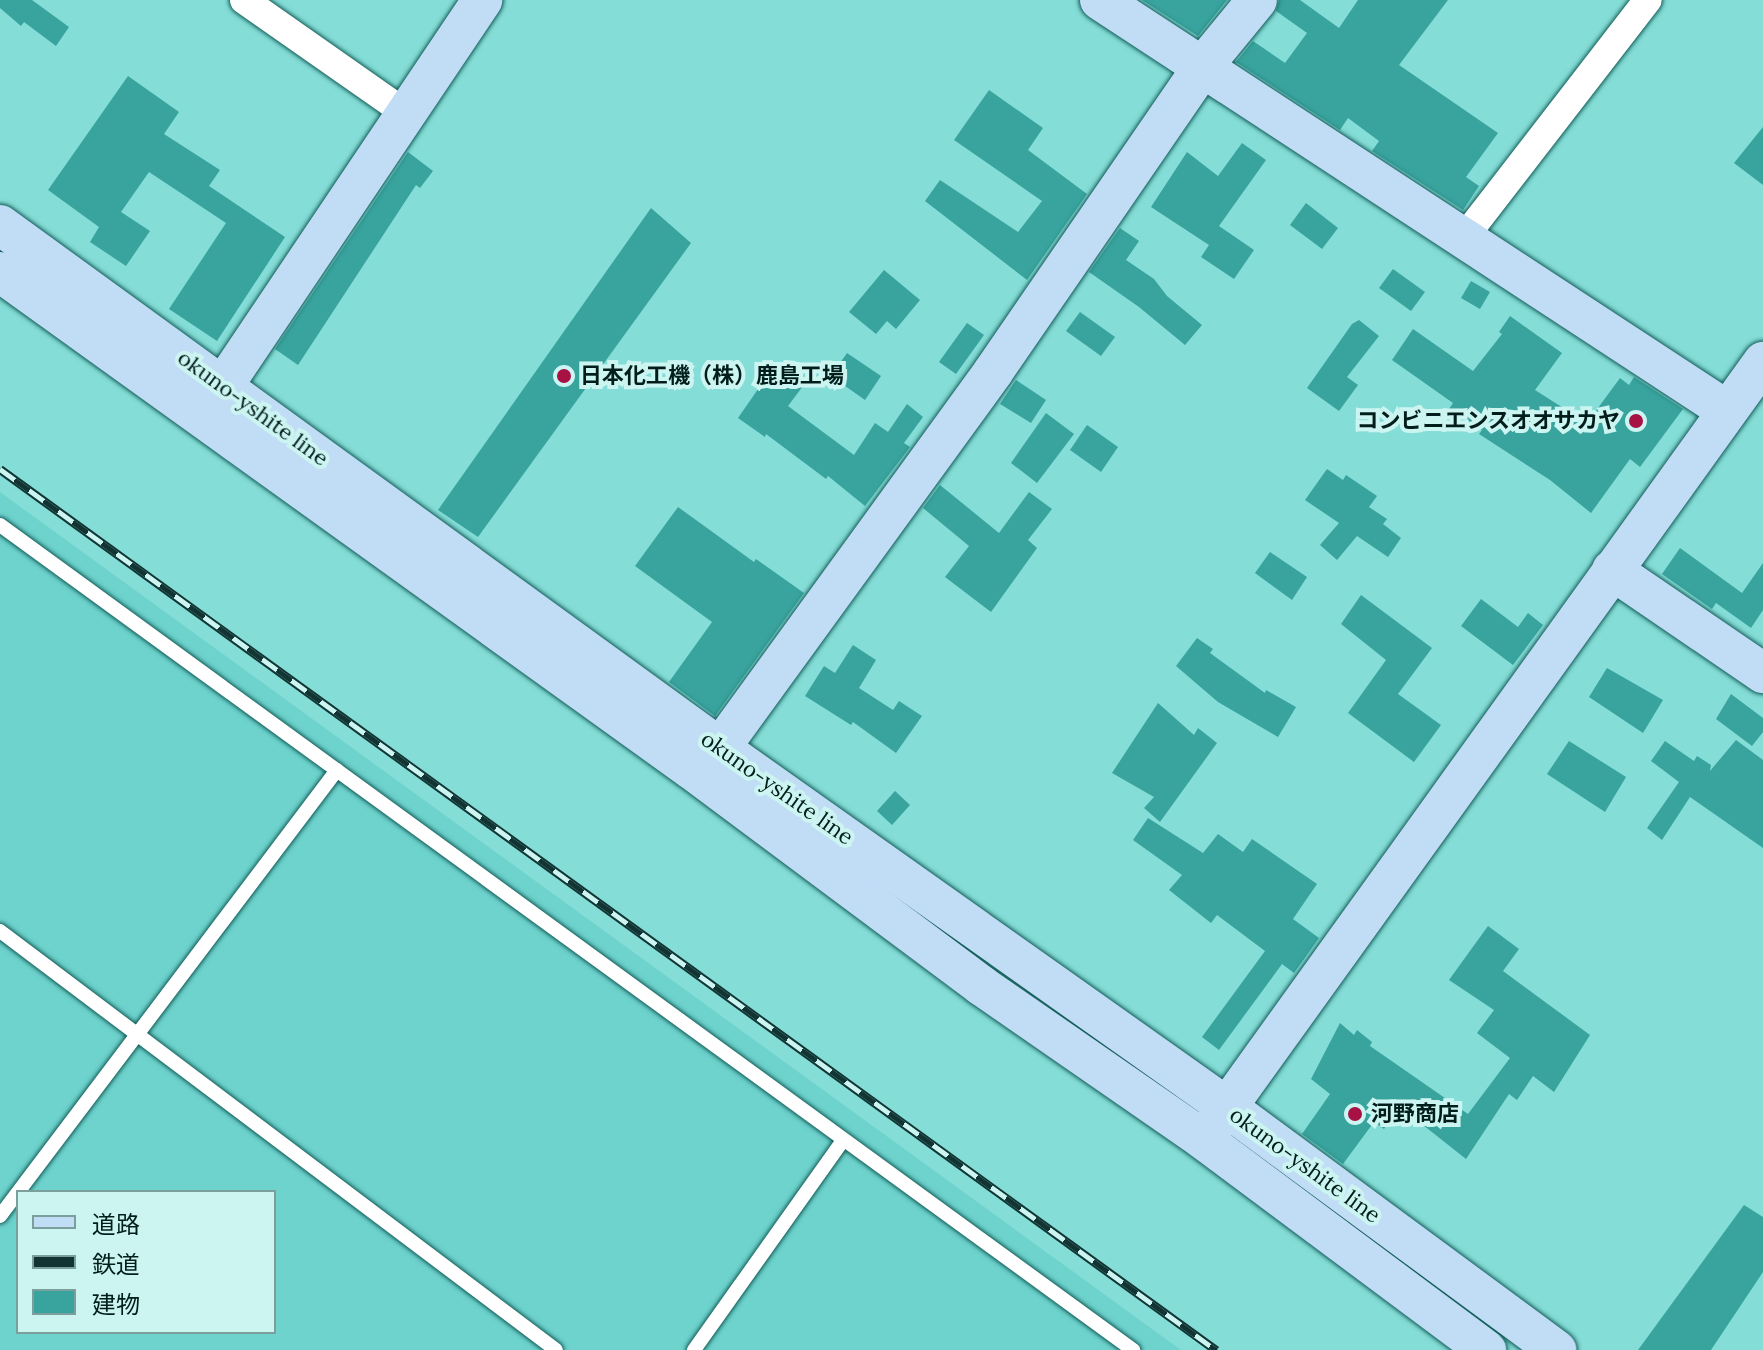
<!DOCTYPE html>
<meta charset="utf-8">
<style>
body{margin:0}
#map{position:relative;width:1763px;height:1350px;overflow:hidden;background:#85ddd7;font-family:Lora,"Noto Sans JP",serif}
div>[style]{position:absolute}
.built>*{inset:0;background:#6ed3cd}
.building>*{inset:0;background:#39a39e}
.roads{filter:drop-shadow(0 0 2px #125c58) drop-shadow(0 0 2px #125c58)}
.lane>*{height:14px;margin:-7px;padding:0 7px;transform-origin:7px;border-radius:7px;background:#fff}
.street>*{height:28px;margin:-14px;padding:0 14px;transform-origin:14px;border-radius:14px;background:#fff}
.secondary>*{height:40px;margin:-20px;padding:0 20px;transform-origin:20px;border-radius:20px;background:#c1dcf5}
.rail>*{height:9px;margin-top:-4.5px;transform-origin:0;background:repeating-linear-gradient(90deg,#ccf5f2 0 18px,#123533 0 36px);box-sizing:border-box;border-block:2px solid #123533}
.dots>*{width:22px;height:22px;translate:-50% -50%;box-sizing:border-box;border:4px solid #ccf5f2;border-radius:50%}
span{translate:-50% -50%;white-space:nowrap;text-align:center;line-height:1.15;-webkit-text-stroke:8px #ccf5f2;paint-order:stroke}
.poi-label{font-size:22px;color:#021e1c;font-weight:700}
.left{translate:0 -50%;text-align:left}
.right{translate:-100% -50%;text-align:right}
.street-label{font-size:22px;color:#021e1c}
.legend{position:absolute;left:16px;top:1190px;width:260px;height:144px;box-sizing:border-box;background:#ccf5f2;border:2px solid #7b9f9c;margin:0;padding:10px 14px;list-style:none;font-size:24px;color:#021e1c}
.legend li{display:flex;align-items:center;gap:16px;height:40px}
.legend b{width:40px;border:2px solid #7b9f9c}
</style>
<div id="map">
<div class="built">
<i style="clip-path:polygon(evenodd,0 492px,1181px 1350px,0 1350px,0 492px,18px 1192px,274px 1192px,274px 1332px,18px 1332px,18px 1192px)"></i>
</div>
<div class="building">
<i style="clip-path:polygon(0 0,32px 0,69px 27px,56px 46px,24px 22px,21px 26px,0 8px)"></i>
<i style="clip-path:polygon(1142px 0,1227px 0,1198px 36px)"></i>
<i style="clip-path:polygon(1279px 0,1300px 0,1339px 28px,1358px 0,1448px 0,1399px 65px,1498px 133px,1466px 177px,1479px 186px,1463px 210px,1372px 151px,1379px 141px,1348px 118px,1340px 130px,1236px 62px,1253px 41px,1285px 63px,1307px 33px,1276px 11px)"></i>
<i style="clip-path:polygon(128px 76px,179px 112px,164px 134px,220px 170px,209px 186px,285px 237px,217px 341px,169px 309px,226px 223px,149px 172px,121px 212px,150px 231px,126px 266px,90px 242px,99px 227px,48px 190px)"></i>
<i style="clip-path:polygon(989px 90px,1043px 128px,1028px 150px,1087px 194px,1027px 280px,925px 201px,940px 180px,1018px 232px,1042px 201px,954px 140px)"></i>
<i style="clip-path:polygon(1763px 127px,1763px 185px,1734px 163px)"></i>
<i style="clip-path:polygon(1242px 143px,1266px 160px,1219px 226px,1254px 250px,1234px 279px,1201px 257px,1209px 245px,1151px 207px,1187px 152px,1218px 176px)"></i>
<i style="clip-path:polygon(408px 152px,433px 171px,420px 188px,416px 185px,298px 365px,275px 349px)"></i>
<i style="clip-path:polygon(1306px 203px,1338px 228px,1322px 249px,1290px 225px)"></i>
<i style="clip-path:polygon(651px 208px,691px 243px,478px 537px,438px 510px)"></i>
<i style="clip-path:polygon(1120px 228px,1139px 241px,1126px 260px,1154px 279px,1167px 296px,1202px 325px,1185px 345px,1139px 307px,1089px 272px)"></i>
<i style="clip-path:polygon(1393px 269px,1425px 292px,1411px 311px,1379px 288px)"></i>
<i style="clip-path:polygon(884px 270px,920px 300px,896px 329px,887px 321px,876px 334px,849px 312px)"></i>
<i style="clip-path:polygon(1471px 281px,1490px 292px,1480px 309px,1461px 298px)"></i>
<i style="clip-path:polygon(1080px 312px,1115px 337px,1101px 356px,1066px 331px)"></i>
<i style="clip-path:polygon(1510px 316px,1562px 353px,1535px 390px,1587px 423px,1620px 378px,1629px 385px,1634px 377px,1683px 409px,1640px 467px,1630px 459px,1591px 513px,1550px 480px,1479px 434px,1482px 430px,1449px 409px,1453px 403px,1392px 360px,1413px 329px,1473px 371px,1502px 334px,1499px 332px)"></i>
<i style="clip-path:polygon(1359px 320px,1379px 336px,1347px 377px,1358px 385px,1339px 411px,1307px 388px,1352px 324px)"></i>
<i style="clip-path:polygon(967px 323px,984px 335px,956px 374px,939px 362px)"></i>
<i style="clip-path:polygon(847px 353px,881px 376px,865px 400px,831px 376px)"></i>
<i style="clip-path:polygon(774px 366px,803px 386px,788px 406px,854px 455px,875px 423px,888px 432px,907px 404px,923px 417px,904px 443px,910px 447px,865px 506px,828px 476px,826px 479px,766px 434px,765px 437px,738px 418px)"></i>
<i style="clip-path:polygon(1016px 380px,1046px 400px,1031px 423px,1000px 404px)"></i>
<i style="clip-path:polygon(1046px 413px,1074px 434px,1037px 483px,1011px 463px)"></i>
<i style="clip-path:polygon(1087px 425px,1118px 447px,1101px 472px,1070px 450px)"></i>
<i style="clip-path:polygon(1327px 469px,1343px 480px,1346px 475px,1377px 496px,1369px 507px,1387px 519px,1383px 524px,1401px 538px,1388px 557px,1357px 536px,1337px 560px,1320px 545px,1339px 523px,1305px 500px)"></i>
<i style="clip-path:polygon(940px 485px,999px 533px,1029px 492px,1052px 509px,1028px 540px,1037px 548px,991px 612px,945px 577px,969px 546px,923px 508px)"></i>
<i style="clip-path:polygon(678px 507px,754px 562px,756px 559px,804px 593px,715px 716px,669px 682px,712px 622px,635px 566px)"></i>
<i style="clip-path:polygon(1680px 548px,1742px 593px,1763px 563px,1763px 610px,1751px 628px,1716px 603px,1712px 609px,1662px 574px)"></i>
<i style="clip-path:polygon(1270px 552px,1307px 577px,1292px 600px,1255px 573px)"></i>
<i style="clip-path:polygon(1361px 595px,1432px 648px,1398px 694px,1441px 725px,1414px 762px,1348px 713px,1386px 660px,1341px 624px)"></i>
<i style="clip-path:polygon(1481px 599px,1518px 627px,1528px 613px,1543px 625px,1513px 665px,1461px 626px)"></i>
<i style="clip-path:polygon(1197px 638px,1213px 649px,1210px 653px,1265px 693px,1266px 690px,1296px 707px,1278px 737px,1218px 702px,1176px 666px)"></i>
<i style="clip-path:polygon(853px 645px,876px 660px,859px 688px,893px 710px,899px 701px,922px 716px,896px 753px,853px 722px,851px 725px,805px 696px,824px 666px,835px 673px)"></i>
<i style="clip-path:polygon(1607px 668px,1663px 700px,1643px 733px,1589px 697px)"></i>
<i style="clip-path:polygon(1731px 694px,1763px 718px,1763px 732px,1752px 746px,1716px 719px)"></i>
<i style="clip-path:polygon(1158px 703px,1194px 735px,1198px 728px,1217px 743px,1160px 822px,1144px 808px,1154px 797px,1112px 773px)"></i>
<i style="clip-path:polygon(1736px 740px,1763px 760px,1763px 848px,1690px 797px,1662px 840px,1647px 828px,1679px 782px,1651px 761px,1665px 741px,1694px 761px,1697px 756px,1711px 765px,1710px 771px)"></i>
<i style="clip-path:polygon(1569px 741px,1626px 777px,1605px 812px,1547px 774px)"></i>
<i style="clip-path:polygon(895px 791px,910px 805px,892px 825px,877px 811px)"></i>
<i style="clip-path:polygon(1148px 818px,1203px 853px,1218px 834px,1243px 852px,1252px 839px,1317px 884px,1293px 919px,1319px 938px,1294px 973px,1282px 964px,1219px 1050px,1202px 1037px,1265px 951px,1217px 915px,1211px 923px,1169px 890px,1182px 875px,1133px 840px)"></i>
<i style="clip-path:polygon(1488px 926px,1519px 949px,1503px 971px,1590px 1035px,1554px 1092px,1533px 1076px,1517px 1100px,1509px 1094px,1466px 1159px,1399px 1106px,1384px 1129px,1374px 1122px,1343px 1164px,1302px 1134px,1330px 1094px,1311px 1079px,1340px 1023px,1354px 1035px,1357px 1030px,1372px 1042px,1370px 1046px,1468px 1114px,1510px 1058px,1477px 1033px,1494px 1010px,1449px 980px)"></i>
<i style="clip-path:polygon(1744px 1205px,1763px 1217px,1763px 1272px,1711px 1350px,1638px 1350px)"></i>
</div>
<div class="roads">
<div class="lane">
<i style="left:0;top:525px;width:1402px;rotate:36.06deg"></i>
<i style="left:0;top:931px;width:696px;rotate:37deg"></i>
<i style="left:0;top:1216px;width:559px;rotate:-52.93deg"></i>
<i style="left:694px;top:1350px;width:257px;rotate:-54.6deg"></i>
</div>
<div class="street">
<i style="left:244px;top:0;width:195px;rotate:35deg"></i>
<i style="left:1463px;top:239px;width:302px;rotate:-52.3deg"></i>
</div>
<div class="secondary">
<i style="left:1100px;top:0;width:748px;rotate:33.22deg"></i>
<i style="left:0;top:225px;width:890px;rotate:35.99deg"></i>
<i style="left:720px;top:748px;width:623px;rotate:35.32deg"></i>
<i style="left:1228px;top:1108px;width:408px;rotate:36.4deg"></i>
<i style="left:0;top:272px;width:851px;rotate:35.73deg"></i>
<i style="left:691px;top:769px;width:363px;rotate:36.7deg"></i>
<i style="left:982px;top:986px;width:270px;rotate:34.7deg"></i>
<i style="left:1204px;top:1140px;width:352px;rotate:36.7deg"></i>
<i style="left:223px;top:386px;width:465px;rotate:-56.1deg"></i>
<i style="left:1612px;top:570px;width:183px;rotate:34.3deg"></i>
<i style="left:720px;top:748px;width:465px;rotate:-54deg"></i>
<i style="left:993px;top:372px;width:371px;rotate:-55.5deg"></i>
<i style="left:1203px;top:66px;width:85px;rotate:-50.7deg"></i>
<i style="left:1212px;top:1128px;width:944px;rotate:-54.27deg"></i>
</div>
</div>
<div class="rail">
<i style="left:0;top:469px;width:1502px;rotate:35.92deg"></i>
</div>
<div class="dots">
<i style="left:564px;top:376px;background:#a71144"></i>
<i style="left:1636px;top:421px;background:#a71144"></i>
<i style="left:1355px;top:1114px;background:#a71144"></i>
</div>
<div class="poi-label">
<span class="left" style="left:580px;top:376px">日本化工機（株）鹿島工場</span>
<span class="right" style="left:1620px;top:421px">コンビニエンスオオサカヤ</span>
<span class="left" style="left:1371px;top:1114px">河野商店</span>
</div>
<div class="street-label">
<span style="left:253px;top:408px;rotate:36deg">okuno-yshite line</span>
<span style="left:777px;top:788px;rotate:35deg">okuno-yshite line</span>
<span style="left:1305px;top:1165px;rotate:36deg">okuno-yshite line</span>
</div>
<ul class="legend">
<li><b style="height:10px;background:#c1dcf5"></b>道路</li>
<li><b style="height:10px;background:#123533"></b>鉄道</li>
<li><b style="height:22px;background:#39a39e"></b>建物</li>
</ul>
</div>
